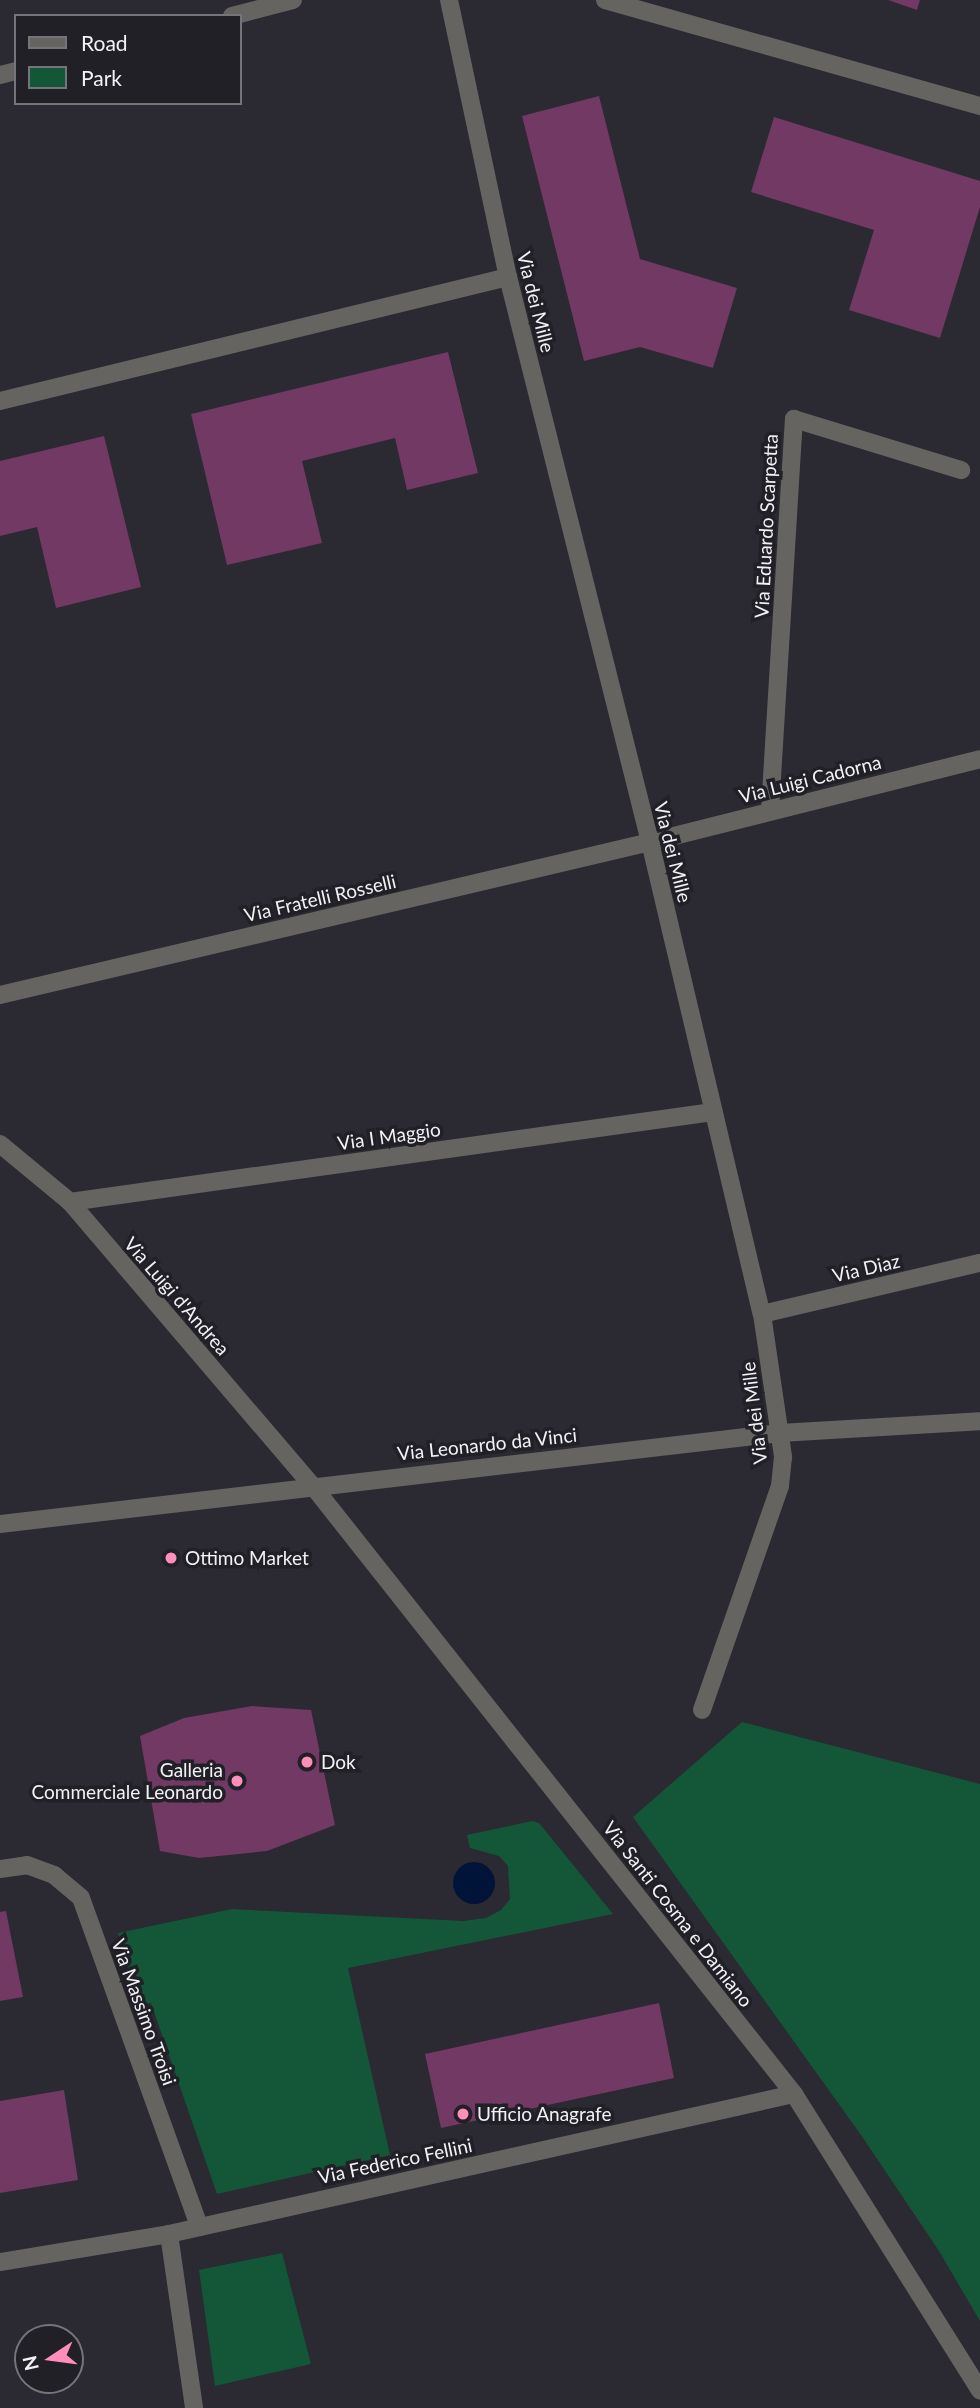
<!DOCTYPE html>
<style>
body{margin:0}
#map{position:relative;width:980px;height:2408px;overflow:hidden;background:#2b2931;font-family:Lato,sans-serif}
div>[style]{position:absolute}
.green>*{inset:0;background:#135738}
.water>*{inset:0;background:#001439}
.round{border-radius:50%}
.building>*{inset:0;background:#713964}
.minor>*{height:18px;margin:-9px;padding:0 9px;transform-origin:9px;border-radius:9px;background:#656460}
.tertiary>*{height:18px;margin:-9px;padding:0 9px;transform-origin:9px;border-radius:9px;background:#656460}
.dots>*{width:19px;height:19px;translate:-50% -50%;box-sizing:border-box;border:4px solid #222027;border-radius:50%}
span{translate:-50% -50%;white-space:nowrap;text-align:center;line-height:1.15;-webkit-text-stroke:7px #222027;paint-order:stroke}
.street-label{font-size:19px;color:#f2f1f6}
.poi-label{font-size:19px;color:#f2f1f6}
.left{translate:0 -50%;text-align:left}
.right{translate:-100% -50%;text-align:right}
.legend{position:absolute;left:14px;top:14px;width:228px;height:91px;box-sizing:border-box;background:#222027;border:2px solid #75747a;margin:0;padding:9px 12px;list-style:none;font-size:21px;color:#f2f1f6}
.legend li{display:flex;align-items:center;gap:14px;height:35px}
.legend b{width:35px;border:2px solid #75747a}
.north{position:absolute;left:14px;top:2324px;width:70px;height:70px;box-sizing:border-box;background:#222027;border:2px solid #75747a;border-radius:50%;rotate:257deg;font-size:19px;font-weight:700;line-height:28px;text-align:center;color:#f2f1f6}
.north::after{content:'';display:block;margin:auto;width:24px;height:32px;background:#ff8eb9;clip-path:polygon(50% 0,100% 100%,50% 72%,0 100%)}
</style>
<div id="map">
<div class="green">
<i style="clip-path:polygon(742px 1722px,980px 1784px,980px 2321px,939px 2251px,861px 2135px,633px 1817px)"></i>
<i style="clip-path:polygon(532px 1821px,539px 1823px,613px 1914px,348px 1968px,390px 2155px,217px 2194px,151px 2003px,139px 2005px,118px 1933px,232px 1909px,463px 1921px,486px 1918px,501px 1910px,510px 1899px,508px 1866px,499px 1856px,470px 1848px,467px 1835px)"></i>
<i style="clip-path:polygon(282px 2253px,311px 2364px,215px 2386px,199px 2270px)"></i>
</div>
<div class="water">
<i class="round" style="left:453px;top:1862px;width:42px;height:42px"></i>
</div>
<div class="building">
<i style="clip-path:polygon(888px 0,920px 0,917px 10px)"></i>
<i style="clip-path:polygon(599px 96px,640px 259px,737px 288px,713px 368px,640px 347px,584px 361px,522px 116px)"></i>
<i style="clip-path:polygon(774px 117px,980px 181px,980px 207px,940px 338px,849px 310px,874px 230px,751px 192px)"></i>
<i style="clip-path:polygon(448px 352px,478px 473px,407px 490px,395px 438px,302px 461px,322px 543px,227px 565px,191px 414px)"></i>
<i style="clip-path:polygon(104px 436px,141px 587px,56px 608px,37px 527px,0 536px,0 461px)"></i>
<i style="clip-path:polygon(252px 1706px,311px 1710px,335px 1825px,267px 1851px,199px 1858px,160px 1851px,140px 1736px,184px 1718px)"></i>
<i style="clip-path:polygon(6px 1911px,23px 1997px,0 2001px,0 1912px)"></i>
<i style="clip-path:polygon(659px 2003px,674px 2078px,441px 2128px,425px 2054px)"></i>
<i style="clip-path:polygon(64px 2090px,78px 2180px,0 2193px,0 2101px)"></i>
</div>
<div class="minor">
<i style="left:449px;top:0;width:283px;rotate:78deg"></i>
<i style="left:508px;top:277px;width:583px;rotate:75.89deg"></i>
<i style="left:650px;top:842px;width:485px;rotate:76.7deg"></i>
<i style="left:762px;top:1314px;width:145px;rotate:81.6deg"></i>
<i style="left:783px;top:1457px;width:29px;rotate:96deg"></i>
<i style="left:780px;top:1486px;width:237px;rotate:109.2deg"></i>
<i style="left:605px;top:0;width:390px;rotate:15.8deg"></i>
<i style="left:232px;top:16px;width:63px;rotate:-14.7deg"></i>
<i style="left:0;top:75px;width:16px;rotate:-14deg"></i>
<i style="left:0;top:401px;width:523px;rotate:-13.72deg"></i>
<i style="left:770px;top:810px;width:392px;rotate:-86.5deg"></i>
<i style="left:794px;top:419px;width:175px;rotate:17deg"></i>
<i style="left:0;top:995px;width:668px;rotate:-13.25deg"></i>
<i style="left:650px;top:842px;width:340px;rotate:-14.1deg"></i>
<i style="left:0;top:1144px;width:91px;rotate:39.6deg"></i>
<i style="left:70px;top:1202px;width:372px;rotate:49.5deg"></i>
<i style="left:312px;top:1485px;width:777px;rotate:51.64deg"></i>
<i style="left:794px;top:2094px;width:350px;rotate:57.9deg"></i>
<i style="left:70px;top:1202px;width:649px;rotate:-7.97deg"></i>
<i style="left:762px;top:1314px;width:224px;rotate:-13.2deg"></i>
<i style="left:0;top:1869px;width:27px;rotate:-8deg"></i>
<i style="left:27px;top:1865px;width:29px;rotate:20deg"></i>
<i style="left:54px;top:1875px;width:35px;rotate:40deg"></i>
<i style="left:81px;top:1898px;width:348px;rotate:70.2deg"></i>
<i style="left:169px;top:2234px;width:176px;rotate:81.8deg"></i>
<i style="left:0;top:2262px;width:171px;rotate:-9.4deg"></i>
<i style="left:169px;top:2234px;width:640px;rotate:-12.63deg"></i>
</div>
<div class="tertiary">
<i style="left:0;top:1524px;width:785px;rotate:-6.65deg"></i>
<i style="left:780px;top:1433px;width:200px;rotate:-3.4deg"></i>
</div>
<div class="dots">
<i style="left:171px;top:1558px;background:#ff8eb9"></i>
<i style="left:307px;top:1762px;background:#ff8eb9"></i>
<i style="left:237px;top:1781px;background:#ff8eb9"></i>
<i style="left:463px;top:2114px;background:#ff8eb9"></i>
</div>
<div class="street-label">
<span style="left:536px;top:302px;rotate:76deg">Via dei Mille</span>
<span style="left:766px;top:526px;rotate:-87deg">Via Eduardo Scarpetta</span>
<span style="left:810px;top:779px;rotate:-14deg">Via Luigi Cadorna</span>
<span style="left:673px;top:852px;rotate:76deg">Via dei Mille</span>
<span style="left:320px;top:898px;rotate:-13deg">Via Fratelli Rosselli</span>
<span style="left:389px;top:1136px;rotate:-8deg">Via I Maggio</span>
<span style="left:866px;top:1268px;rotate:-13deg">Via Diaz</span>
<span style="left:177px;top:1296px;rotate:49deg">Via Luigi d'Andrea</span>
<span style="left:754px;top:1413px;rotate:-97deg">Via dei Mille</span>
<span style="left:487px;top:1444px;rotate:-6deg">Via Leonardo da Vinci</span>
<span style="left:678px;top:1914px;rotate:52deg">Via Santi Cosma e Damiano</span>
<span style="left:144px;top:2012px;rotate:70deg">Via Massimo Troisi</span>
<span style="left:395px;top:2161px;rotate:-12deg">Via Federico Fellini</span>
</div>
<div class="poi-label">
<span class="left" style="left:185px;top:1558px">Ottimo Market</span>
<span class="left" style="left:321px;top:1762px">Dok</span>
<span class="right" style="left:223px;top:1781px">Galleria<br>Commerciale Leonardo</span>
<span class="left" style="left:477px;top:2114px">Ufficio Anagrafe</span>
</div>
<ul class="legend">
<li><b style="height:9px;background:#656460"></b>Road</li>
<li><b style="height:19px;background:#135738"></b>Park</li>
</ul>
<div class="north">N</div>
</div>
